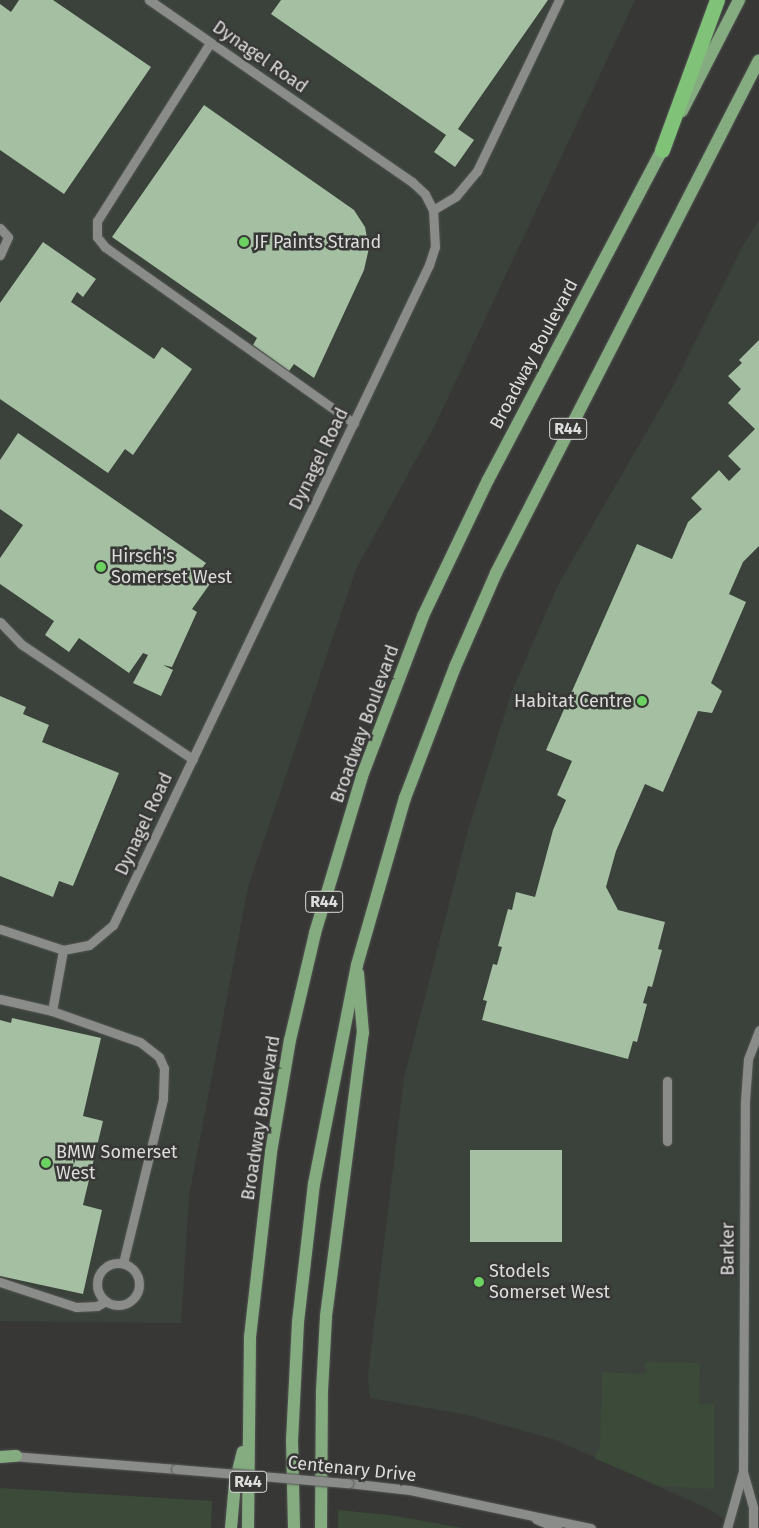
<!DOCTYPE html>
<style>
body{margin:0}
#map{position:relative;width:759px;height:1528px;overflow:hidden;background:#373836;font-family:"Fira Sans",sans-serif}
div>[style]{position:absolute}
.built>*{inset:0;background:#3b423b}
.green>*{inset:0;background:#3b4a39}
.building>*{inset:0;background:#a4bfa1}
.roads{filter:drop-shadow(0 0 1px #535553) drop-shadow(0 0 1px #535553)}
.minor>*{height:9px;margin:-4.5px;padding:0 4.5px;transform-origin:4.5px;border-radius:4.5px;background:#8a8c8a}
.minor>.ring{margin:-4.5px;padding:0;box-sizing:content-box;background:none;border:9px solid #8a8c8a;border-radius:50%}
.major>*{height:12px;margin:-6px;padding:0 6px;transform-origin:6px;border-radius:6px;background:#85ac80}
.highway>*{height:15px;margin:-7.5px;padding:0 7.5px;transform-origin:7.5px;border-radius:7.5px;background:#81c279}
.bridges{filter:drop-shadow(0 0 1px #535553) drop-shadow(0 0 1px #535553)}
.minor-bridge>*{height:9px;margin:-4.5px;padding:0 4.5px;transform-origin:4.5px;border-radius:4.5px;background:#8a8c8a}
.dots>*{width:14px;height:14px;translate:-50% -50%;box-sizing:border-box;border:2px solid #373836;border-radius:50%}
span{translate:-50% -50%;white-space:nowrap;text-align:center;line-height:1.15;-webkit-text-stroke:5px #373836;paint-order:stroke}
.shield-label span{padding:1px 4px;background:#373836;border:1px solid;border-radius:4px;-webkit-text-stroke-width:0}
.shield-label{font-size:16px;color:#dcdddc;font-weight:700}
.street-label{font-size:18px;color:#dcdddc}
.poi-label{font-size:18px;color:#dcdddc}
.left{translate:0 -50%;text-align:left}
.right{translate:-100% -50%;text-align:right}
</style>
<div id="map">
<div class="built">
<i style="clip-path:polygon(0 0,635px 0,436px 423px,356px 569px,248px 887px,189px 1196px,181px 1323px,0 1321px)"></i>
<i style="clip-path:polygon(759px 220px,759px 1528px,736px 1528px,711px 1510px,556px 1440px,468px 1415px,370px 1398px,368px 1376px,404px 1078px,469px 827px,512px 691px,558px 585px,675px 383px,742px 247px)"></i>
</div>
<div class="green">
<i style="clip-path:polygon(646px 1362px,700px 1363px,699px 1404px,714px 1404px,714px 1489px,659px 1486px,594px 1458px,600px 1447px,602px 1372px,646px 1374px)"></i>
<i style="clip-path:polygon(0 1488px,212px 1501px,211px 1528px,0 1528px)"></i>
<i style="clip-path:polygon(338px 1510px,389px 1515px,463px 1528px,338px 1528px)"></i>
</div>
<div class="building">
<i style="clip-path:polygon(19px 0,53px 0,151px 67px,64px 194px,0 150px,0 4px,11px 12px)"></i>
<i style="clip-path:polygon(281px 0,548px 0,458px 129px,474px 140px,455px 167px,434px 152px,446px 135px,271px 14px)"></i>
<i style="clip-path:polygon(204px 105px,354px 210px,365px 227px,369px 248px,364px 270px,314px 378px,294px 364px,289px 371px,253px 345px,257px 338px,112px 237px)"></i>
<i style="clip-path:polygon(43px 242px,96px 279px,83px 297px,77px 292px,71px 302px,154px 359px,162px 347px,192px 369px,133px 455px,125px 449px,108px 473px,0 399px,0 303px)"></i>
<i style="clip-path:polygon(759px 340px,759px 546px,743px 562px,729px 594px,746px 602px,711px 683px,722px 691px,712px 713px,698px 711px,663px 792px,645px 784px,616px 851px,606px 887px,618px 910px,665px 922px,658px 949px,662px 950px,652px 987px,648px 986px,643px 1003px,647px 1004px,637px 1042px,633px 1041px,628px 1059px,482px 1020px,487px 1001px,483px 1000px,493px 964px,497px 965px,502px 947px,498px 946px,508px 909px,512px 910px,516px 892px,535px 897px,553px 830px,566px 800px,557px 795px,572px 761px,546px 750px,637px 544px,672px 559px,688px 522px,702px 509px,691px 498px,719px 470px,729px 481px,741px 469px,728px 456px,755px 429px,728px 403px,741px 389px,728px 376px,742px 363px,739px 360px)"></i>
<i style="clip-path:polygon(18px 433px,206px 563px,199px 572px,212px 581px,192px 609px,197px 612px,172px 667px,163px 665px,173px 670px,161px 696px,133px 683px,148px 655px,143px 653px,129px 673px,79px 638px,69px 652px,45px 635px,54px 621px,0 584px,0 558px,23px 525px,0 509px,0 460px)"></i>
<i style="clip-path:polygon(0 696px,26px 707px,23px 714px,49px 725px,42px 742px,119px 773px,73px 886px,59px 881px,53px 897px,0 876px)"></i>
<i style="clip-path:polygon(12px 1018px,101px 1038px,83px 1116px,103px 1121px,83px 1205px,102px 1210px,83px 1294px,0 1276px,0 1020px,11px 1023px)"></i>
<i style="clip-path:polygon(470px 1150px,562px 1150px,562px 1242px,470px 1242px)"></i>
</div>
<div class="roads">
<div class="minor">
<i style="left:210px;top:43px;width:211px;rotate:122.4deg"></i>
<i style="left:97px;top:221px;width:16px;rotate:90deg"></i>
<i style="left:97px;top:237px;width:13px;rotate:51deg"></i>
<i style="left:105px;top:247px;width:305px;rotate:35.3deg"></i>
<i style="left:433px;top:210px;width:27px;rotate:-31deg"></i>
<i style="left:456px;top:196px;width:33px;rotate:-50deg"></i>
<i style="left:477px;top:171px;width:190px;rotate:-64.4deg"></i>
<i style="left:0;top:228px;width:12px;rotate:48deg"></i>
<i style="left:8px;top:237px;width:20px;rotate:114deg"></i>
<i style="left:0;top:622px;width:30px;rotate:46deg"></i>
<i style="left:21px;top:644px;width:207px;rotate:33.8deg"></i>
<i style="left:0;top:929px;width:66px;rotate:18.4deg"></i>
<i style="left:63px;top:950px;width:26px;rotate:-11deg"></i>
<i style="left:89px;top:945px;width:31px;rotate:-40deg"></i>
<i style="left:113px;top:925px;width:732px;rotate:-64.42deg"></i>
<i style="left:429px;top:265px;width:19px;rotate:-72deg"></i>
<i style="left:435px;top:247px;width:37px;rotate:-93deg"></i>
<i style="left:433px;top:210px;width:18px;rotate:-117deg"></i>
<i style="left:425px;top:194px;width:18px;rotate:-137deg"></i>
<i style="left:412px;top:182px;width:320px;rotate:-145.3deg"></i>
<i style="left:63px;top:950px;width:62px;rotate:100.2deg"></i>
<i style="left:52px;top:1011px;width:93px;rotate:19.4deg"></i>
<i style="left:140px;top:1042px;width:24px;rotate:38deg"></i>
<i style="left:159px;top:1057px;width:12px;rotate:66deg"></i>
<i style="left:164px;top:1068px;width:31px;rotate:92deg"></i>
<i style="left:163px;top:1099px;width:169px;rotate:103.7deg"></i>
<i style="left:0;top:999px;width:53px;rotate:13deg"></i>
<i style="left:667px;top:1081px;width:60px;rotate:90deg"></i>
<i class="ring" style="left:97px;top:1263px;width:33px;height:33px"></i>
<i style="left:0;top:1282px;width:80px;rotate:18.2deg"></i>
<i style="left:76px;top:1307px;width:21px;rotate:-3deg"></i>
<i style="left:97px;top:1306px;width:10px;rotate:-29deg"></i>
<i style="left:12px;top:1456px;width:165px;rotate:4.5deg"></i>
<i style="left:743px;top:1472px;width:37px;rotate:74deg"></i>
<i style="left:753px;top:1508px;width:20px;rotate:90deg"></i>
<i style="left:348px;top:1483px;width:62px;rotate:6.4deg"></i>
<i style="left:410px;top:1490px;width:185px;rotate:11.9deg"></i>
<i style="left:536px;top:1519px;width:23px;rotate:23deg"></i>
<i style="left:727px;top:1528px;width:59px;rotate:-74.3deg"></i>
<i style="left:743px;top:1471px;width:370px;rotate:-89.7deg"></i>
<i style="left:745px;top:1101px;width:42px;rotate:-85.9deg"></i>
<i style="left:748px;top:1059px;width:31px;rotate:-69deg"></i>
</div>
<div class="major">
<i style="left:682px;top:111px;width:125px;rotate:-62.8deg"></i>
<i style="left:0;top:1457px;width:16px;rotate:-4deg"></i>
<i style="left:231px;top:1528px;width:45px;rotate:-84.9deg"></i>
<i style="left:235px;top:1483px;width:32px;rotate:-76deg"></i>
<i style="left:248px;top:1528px;width:191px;rotate:-89.4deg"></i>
<i style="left:250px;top:1337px;width:186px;rotate:-83.5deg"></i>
<i style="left:271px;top:1152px;width:114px;rotate:-80.4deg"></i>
<i style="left:290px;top:1040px;width:110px;rotate:-76.8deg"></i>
<i style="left:315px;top:933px;width:164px;rotate:-73.3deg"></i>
<i style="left:362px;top:776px;width:171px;rotate:-69.1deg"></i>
<i style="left:423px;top:616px;width:151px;rotate:-64.5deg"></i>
<i style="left:488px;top:480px;width:382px;rotate:-62.2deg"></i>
<i style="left:294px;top:1528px;width:87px;rotate:-91.3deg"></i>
<i style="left:292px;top:1441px;width:119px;rotate:-87.1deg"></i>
<i style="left:298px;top:1322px;width:139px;rotate:-83.4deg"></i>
<i style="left:314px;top:1184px;width:223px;rotate:-78.9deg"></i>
<i style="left:357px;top:965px;width:174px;rotate:-74deg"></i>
<i style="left:405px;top:798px;width:140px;rotate:-69.1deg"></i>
<i style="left:455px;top:667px;width:103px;rotate:-66.4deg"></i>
<i style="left:496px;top:573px;width:576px;rotate:-62.86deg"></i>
<i style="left:321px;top:1528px;width:137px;rotate:-89.6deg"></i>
<i style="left:322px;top:1391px;width:75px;rotate:-86.9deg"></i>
<i style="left:326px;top:1316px;width:285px;rotate:-82.6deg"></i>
<i style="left:363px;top:1033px;width:60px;rotate:-94.8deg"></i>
</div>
<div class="highway">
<i style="left:662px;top:150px;width:160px;rotate:-69.9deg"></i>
</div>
</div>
<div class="bridges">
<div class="minor-bridge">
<i style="left:176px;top:1469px;width:173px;rotate:4.7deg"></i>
</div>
</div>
<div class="dots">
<i style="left:244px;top:242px;background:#6cd362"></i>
<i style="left:101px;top:567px;background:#6cd362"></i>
<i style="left:642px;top:701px;background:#6cd362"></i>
<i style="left:46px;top:1163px;background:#6cd362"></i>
<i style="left:479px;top:1282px;background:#6cd362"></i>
</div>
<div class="shield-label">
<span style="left:568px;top:429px">R44</span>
<span style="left:324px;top:902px">R44</span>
<span style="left:248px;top:1482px">R44</span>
</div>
<div class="street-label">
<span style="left:260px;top:57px;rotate:35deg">Dynagel Road</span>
<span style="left:534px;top:354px;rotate:-62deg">Broadway Boulevard</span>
<span style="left:319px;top:459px;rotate:-64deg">Dynagel Road</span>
<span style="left:365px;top:724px;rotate:-70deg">Broadway Boulevard</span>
<span style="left:144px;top:824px;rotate:-65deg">Dynagel Road</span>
<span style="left:261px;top:1118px;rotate:-81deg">Broadway Boulevard</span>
<span style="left:728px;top:1249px;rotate:-90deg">Barker</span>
<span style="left:352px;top:1469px;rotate:6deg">Centenary Drive</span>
</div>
<div class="poi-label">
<span class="left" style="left:254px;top:242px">JF Paints Strand</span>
<span class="left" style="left:111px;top:567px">Hirsch's<br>Somerset West</span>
<span class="right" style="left:632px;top:701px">Habitat Centre</span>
<span class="left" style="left:56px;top:1163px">BMW Somerset<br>West</span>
<span class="left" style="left:489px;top:1282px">Stodels<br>Somerset West</span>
</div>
</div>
